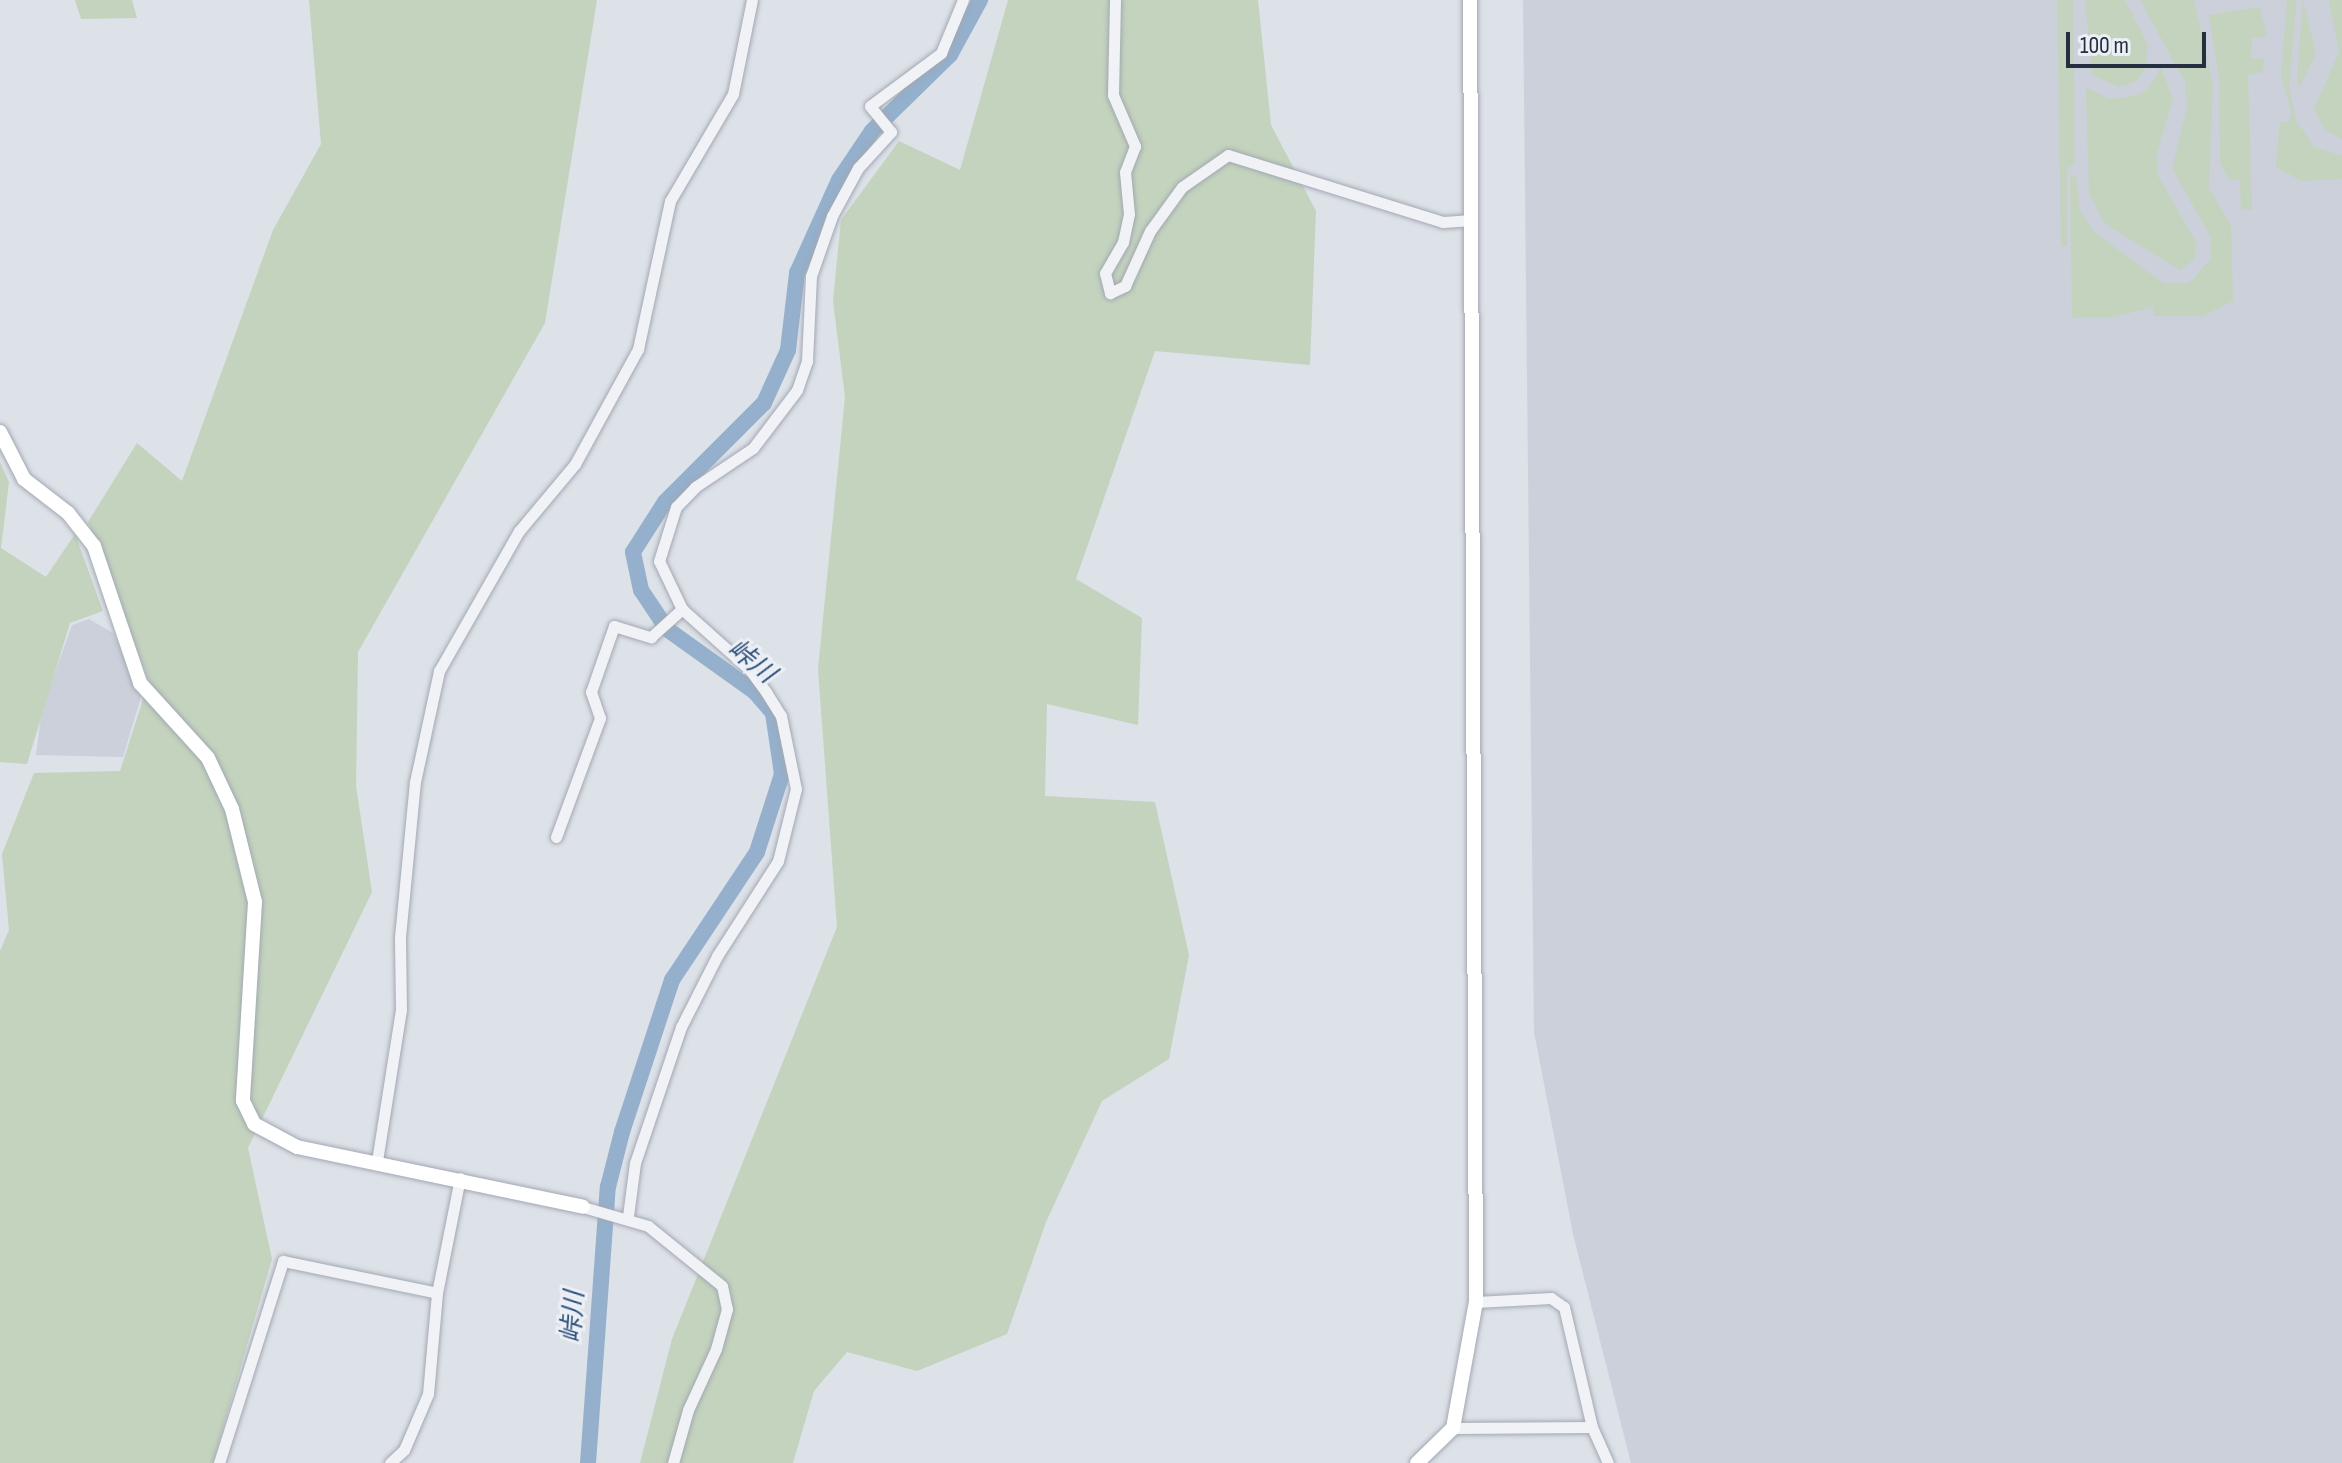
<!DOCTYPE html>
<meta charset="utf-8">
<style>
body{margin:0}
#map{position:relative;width:2342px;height:1463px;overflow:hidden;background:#dde1e8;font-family:"Sofia Sans Condensed","Noto Sans JP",sans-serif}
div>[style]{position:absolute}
.built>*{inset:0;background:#cbd0db}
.green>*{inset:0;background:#c3d3bd}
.river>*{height:16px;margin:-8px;padding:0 8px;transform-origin:8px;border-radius:8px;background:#94b0cc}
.roads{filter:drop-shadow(0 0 2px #a2a8b2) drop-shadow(0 0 2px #a2a8b2)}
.street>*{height:11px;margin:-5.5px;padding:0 5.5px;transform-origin:5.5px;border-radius:5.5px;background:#f0f2f6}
.secondary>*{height:14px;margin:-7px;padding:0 7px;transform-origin:7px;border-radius:7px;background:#fff}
span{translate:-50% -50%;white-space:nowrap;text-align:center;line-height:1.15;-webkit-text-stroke:6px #ecf0f6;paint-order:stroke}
.water-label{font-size:26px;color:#2b4e78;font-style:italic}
.scale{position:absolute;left:2066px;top:32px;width:140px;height:36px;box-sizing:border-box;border:4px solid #252f40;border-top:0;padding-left:10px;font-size:24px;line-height:28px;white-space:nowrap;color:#252f40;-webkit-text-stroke:6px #ecf0f6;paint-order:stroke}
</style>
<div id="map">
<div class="built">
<i style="clip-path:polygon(1523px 0,2342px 0,2342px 1463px,1631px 1463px,1573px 1234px,1534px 1032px)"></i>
<i style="clip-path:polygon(89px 619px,113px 633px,141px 697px,123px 757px,36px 755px,42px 709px,72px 625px)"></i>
</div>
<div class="green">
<i style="clip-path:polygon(75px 0,132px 0,137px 18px,81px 19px)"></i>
<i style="clip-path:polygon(309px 0,597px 0,545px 323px,358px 652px,356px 786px,372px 892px,248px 1148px,272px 1259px,213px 1463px,0 1463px,0 951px,9px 930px,2px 854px,34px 773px,120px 771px,149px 681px,88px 522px,137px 443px,182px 481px,273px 230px,321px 144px)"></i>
<i style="clip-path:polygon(1008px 0,1258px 0,1271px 125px,1316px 211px,1310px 365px,1155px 351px,1076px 579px,1142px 618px,1138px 725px,1047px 704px,1045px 796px,1155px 802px,1189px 955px,1169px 1059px,1102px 1101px,1046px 1222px,1007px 1334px,917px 1371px,847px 1352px,814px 1391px,793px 1463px,640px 1463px,672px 1339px,837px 927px,818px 669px,845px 397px,833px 301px,841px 220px,899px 141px,960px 170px)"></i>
<i style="clip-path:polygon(2057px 0,2073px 0,2075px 163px,2067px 169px,2067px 246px,2061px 247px)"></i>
<i style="clip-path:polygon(2085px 0,2125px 0,2148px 45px,2145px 70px,2135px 82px,2119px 87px,2092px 75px)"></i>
<i style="clip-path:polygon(2140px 0,2194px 0,2213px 84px,2209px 188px,2231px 225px,2233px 301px,2203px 316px,2154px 316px,2153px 307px,2114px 317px,2072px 318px,2070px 177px,2076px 174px,2080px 210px,2093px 231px,2163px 283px,2189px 283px,2210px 260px,2211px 238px,2172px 168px,2187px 108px,2185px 82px)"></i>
<i style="clip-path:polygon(2287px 0,2295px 0,2296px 7px,2289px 88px,2296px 120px,2314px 147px,2342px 156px,2342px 179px,2301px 181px,2276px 167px,2280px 122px,2289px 122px,2291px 111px,2281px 75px)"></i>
<i style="clip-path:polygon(2303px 0,2316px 54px,2299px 88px,2297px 79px)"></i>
<i style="clip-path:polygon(2329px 0,2342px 0,2342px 139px,2324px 129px,2314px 109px,2339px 52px)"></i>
<i style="clip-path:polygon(2260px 7px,2267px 36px,2252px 38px,2251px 58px,2264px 59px,2263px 72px,2248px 75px,2252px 210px,2241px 210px,2240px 180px,2228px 179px,2220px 162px,2219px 78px,2209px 15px)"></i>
<i style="clip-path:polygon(2161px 67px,2173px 100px,2157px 152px,2158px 176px,2196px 242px,2194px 260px,2180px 270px,2104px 223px,2089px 193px,2086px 87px,2109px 99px,2135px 96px,2148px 89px)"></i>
<i style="clip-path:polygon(0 462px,9px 482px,1px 548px,46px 577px,75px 534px,103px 611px,70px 623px,27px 764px,0 762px)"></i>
</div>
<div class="river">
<i style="left:588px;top:1463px;width:277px;rotate:-85.9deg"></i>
<i style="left:608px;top:1187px;width:57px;rotate:-75.7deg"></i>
<i style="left:622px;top:1132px;width:160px;rotate:-71.8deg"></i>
<i style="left:672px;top:980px;width:154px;rotate:-56.4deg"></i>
<i style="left:757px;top:852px;width:82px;rotate:-72.2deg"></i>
<i style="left:782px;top:774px;width:62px;rotate:-98.4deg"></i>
<i style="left:773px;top:713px;width:28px;rotate:-131deg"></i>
<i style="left:755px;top:692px;width:108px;rotate:-144.4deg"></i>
<i style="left:667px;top:629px;width:47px;rotate:-123.7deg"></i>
<i style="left:641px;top:590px;width:39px;rotate:-102deg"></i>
<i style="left:633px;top:552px;width:59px;rotate:-57.4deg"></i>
<i style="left:665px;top:502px;width:140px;rotate:-45deg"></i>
<i style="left:764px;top:403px;width:58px;rotate:-65.6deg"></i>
<i style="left:788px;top:350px;width:78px;rotate:-83.3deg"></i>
<i style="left:797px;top:273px;width:102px;rotate:-65.7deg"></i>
<i style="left:839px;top:180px;width:59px;rotate:-56deg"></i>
<i style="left:872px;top:131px;width:109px;rotate:-44.3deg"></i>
<i style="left:950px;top:55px;width:63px;rotate:-61.4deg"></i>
</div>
<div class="roads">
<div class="street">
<i style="left:1115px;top:0;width:95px;rotate:91.2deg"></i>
<i style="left:1113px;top:95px;width:56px;rotate:66.7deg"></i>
<i style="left:1135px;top:146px;width:28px;rotate:111deg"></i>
<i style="left:1125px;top:172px;width:42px;rotate:84.6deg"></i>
<i style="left:1129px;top:214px;width:29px;rotate:102deg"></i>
<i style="left:1123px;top:242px;width:36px;rotate:120deg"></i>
<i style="left:1105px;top:273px;width:21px;rotate:76deg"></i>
<i style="left:1110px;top:293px;width:17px;rotate:-25deg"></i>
<i style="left:1125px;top:286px;width:60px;rotate:-65.6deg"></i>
<i style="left:1150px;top:231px;width:54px;rotate:-54deg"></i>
<i style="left:1182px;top:187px;width:56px;rotate:-34.8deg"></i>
<i style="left:1228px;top:155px;width:225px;rotate:17.3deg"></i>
<i style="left:1443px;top:222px;width:29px;rotate:-4deg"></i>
<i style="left:556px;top:837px;width:127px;rotate:-69.7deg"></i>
<i style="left:600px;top:718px;width:28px;rotate:-109deg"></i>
<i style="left:591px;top:692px;width:70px;rotate:-70.8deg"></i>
<i style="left:614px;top:626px;width:39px;rotate:17deg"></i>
<i style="left:651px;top:637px;width:42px;rotate:-42.1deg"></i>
<i style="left:682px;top:609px;width:53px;rotate:-115.6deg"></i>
<i style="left:659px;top:561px;width:57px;rotate:-72.5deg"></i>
<i style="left:676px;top:507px;width:28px;rotate:-46deg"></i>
<i style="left:695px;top:487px;width:70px;rotate:-33.9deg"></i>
<i style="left:753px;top:448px;width:73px;rotate:-52.8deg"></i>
<i style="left:797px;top:390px;width:31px;rotate:-71deg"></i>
<i style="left:807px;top:361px;width:85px;rotate:-87.3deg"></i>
<i style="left:811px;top:276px;width:64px;rotate:-70.7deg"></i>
<i style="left:832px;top:216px;width:55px;rotate:-61.6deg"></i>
<i style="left:858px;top:168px;width:49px;rotate:-47.5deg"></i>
<i style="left:891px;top:132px;width:33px;rotate:-129deg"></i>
<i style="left:870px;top:106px;width:89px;rotate:-36.7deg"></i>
<i style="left:941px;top:53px;width:57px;rotate:-67.5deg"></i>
<i style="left:377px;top:1161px;width:153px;rotate:-81deg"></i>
<i style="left:401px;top:1010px;width:73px;rotate:-90.8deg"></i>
<i style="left:400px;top:937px;width:156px;rotate:-84.5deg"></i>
<i style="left:415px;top:782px;width:114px;rotate:-77.8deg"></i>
<i style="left:439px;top:671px;width:161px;rotate:-60.3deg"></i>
<i style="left:519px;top:531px;width:87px;rotate:-50.1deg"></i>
<i style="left:575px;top:464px;width:131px;rotate:-61.3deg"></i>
<i style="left:638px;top:349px;width:151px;rotate:-77.8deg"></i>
<i style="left:670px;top:201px;width:124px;rotate:-59.5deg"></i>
<i style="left:733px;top:94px;width:96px;rotate:-78.6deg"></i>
<i style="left:583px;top:1207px;width:68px;rotate:16.3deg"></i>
<i style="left:648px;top:1226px;width:95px;rotate:39deg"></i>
<i style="left:722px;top:1286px;width:24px;rotate:78deg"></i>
<i style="left:727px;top:1309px;width:41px;rotate:105.4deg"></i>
<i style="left:716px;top:1349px;width:67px;rotate:114.7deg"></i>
<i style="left:688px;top:1410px;width:55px;rotate:105.8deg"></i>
<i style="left:628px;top:1216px;width:53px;rotate:-82.5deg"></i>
<i style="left:635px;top:1163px;width:144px;rotate:-71.3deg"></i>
<i style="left:681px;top:1027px;width:80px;rotate:-63.1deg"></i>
<i style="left:717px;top:956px;width:113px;rotate:-57.3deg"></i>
<i style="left:778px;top:861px;width:74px;rotate:-76deg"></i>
<i style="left:796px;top:789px;width:75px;rotate:-101.6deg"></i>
<i style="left:781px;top:716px;width:28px;rotate:-122deg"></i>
<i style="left:766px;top:692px;width:27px;rotate:-126deg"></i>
<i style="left:750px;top:670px;width:91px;rotate:-138.1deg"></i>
<i style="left:1476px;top:1302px;width:75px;rotate:-3.1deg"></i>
<i style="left:1551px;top:1298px;width:16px;rotate:35deg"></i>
<i style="left:1564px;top:1307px;width:123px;rotate:76.9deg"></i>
<i style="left:1592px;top:1427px;width:39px;rotate:66deg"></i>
<i style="left:1453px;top:1428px;width:139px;rotate:-0.4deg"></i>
<i style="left:219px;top:1463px;width:212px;rotate:-72.4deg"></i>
<i style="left:283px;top:1261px;width:157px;rotate:11.7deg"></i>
<i style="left:390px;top:1463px;width:19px;rotate:-43deg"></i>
<i style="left:404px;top:1450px;width:61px;rotate:-66.8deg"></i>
<i style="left:428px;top:1394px;width:101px;rotate:-84.9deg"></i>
<i style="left:437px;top:1293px;width:117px;rotate:-78.7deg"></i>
</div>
<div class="secondary">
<i style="left:0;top:432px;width:53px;rotate:62.9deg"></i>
<i style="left:24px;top:479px;width:56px;rotate:37.7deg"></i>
<i style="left:68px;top:513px;width:42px;rotate:51.8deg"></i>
<i style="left:94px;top:546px;width:145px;rotate:71.4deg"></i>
<i style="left:140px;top:683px;width:101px;rotate:47.8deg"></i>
<i style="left:208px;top:758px;width:56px;rotate:64.8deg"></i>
<i style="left:232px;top:809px;width:96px;rotate:76.1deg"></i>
<i style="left:255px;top:902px;width:199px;rotate:93.5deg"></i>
<i style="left:243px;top:1101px;width:25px;rotate:64deg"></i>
<i style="left:254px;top:1124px;width:49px;rotate:28.1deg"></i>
<i style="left:297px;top:1147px;width:292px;rotate:11.8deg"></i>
<i style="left:1417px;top:1463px;width:50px;rotate:-44.2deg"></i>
<i style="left:1453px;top:1428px;width:128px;rotate:-79.7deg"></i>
<i style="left:1476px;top:1302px;width:1302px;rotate:-90.26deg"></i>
</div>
</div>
<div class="water-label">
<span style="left:751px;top:662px;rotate:39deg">峠川</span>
<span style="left:574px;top:1317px;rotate:-86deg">峠川</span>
</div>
<div class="scale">100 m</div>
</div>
